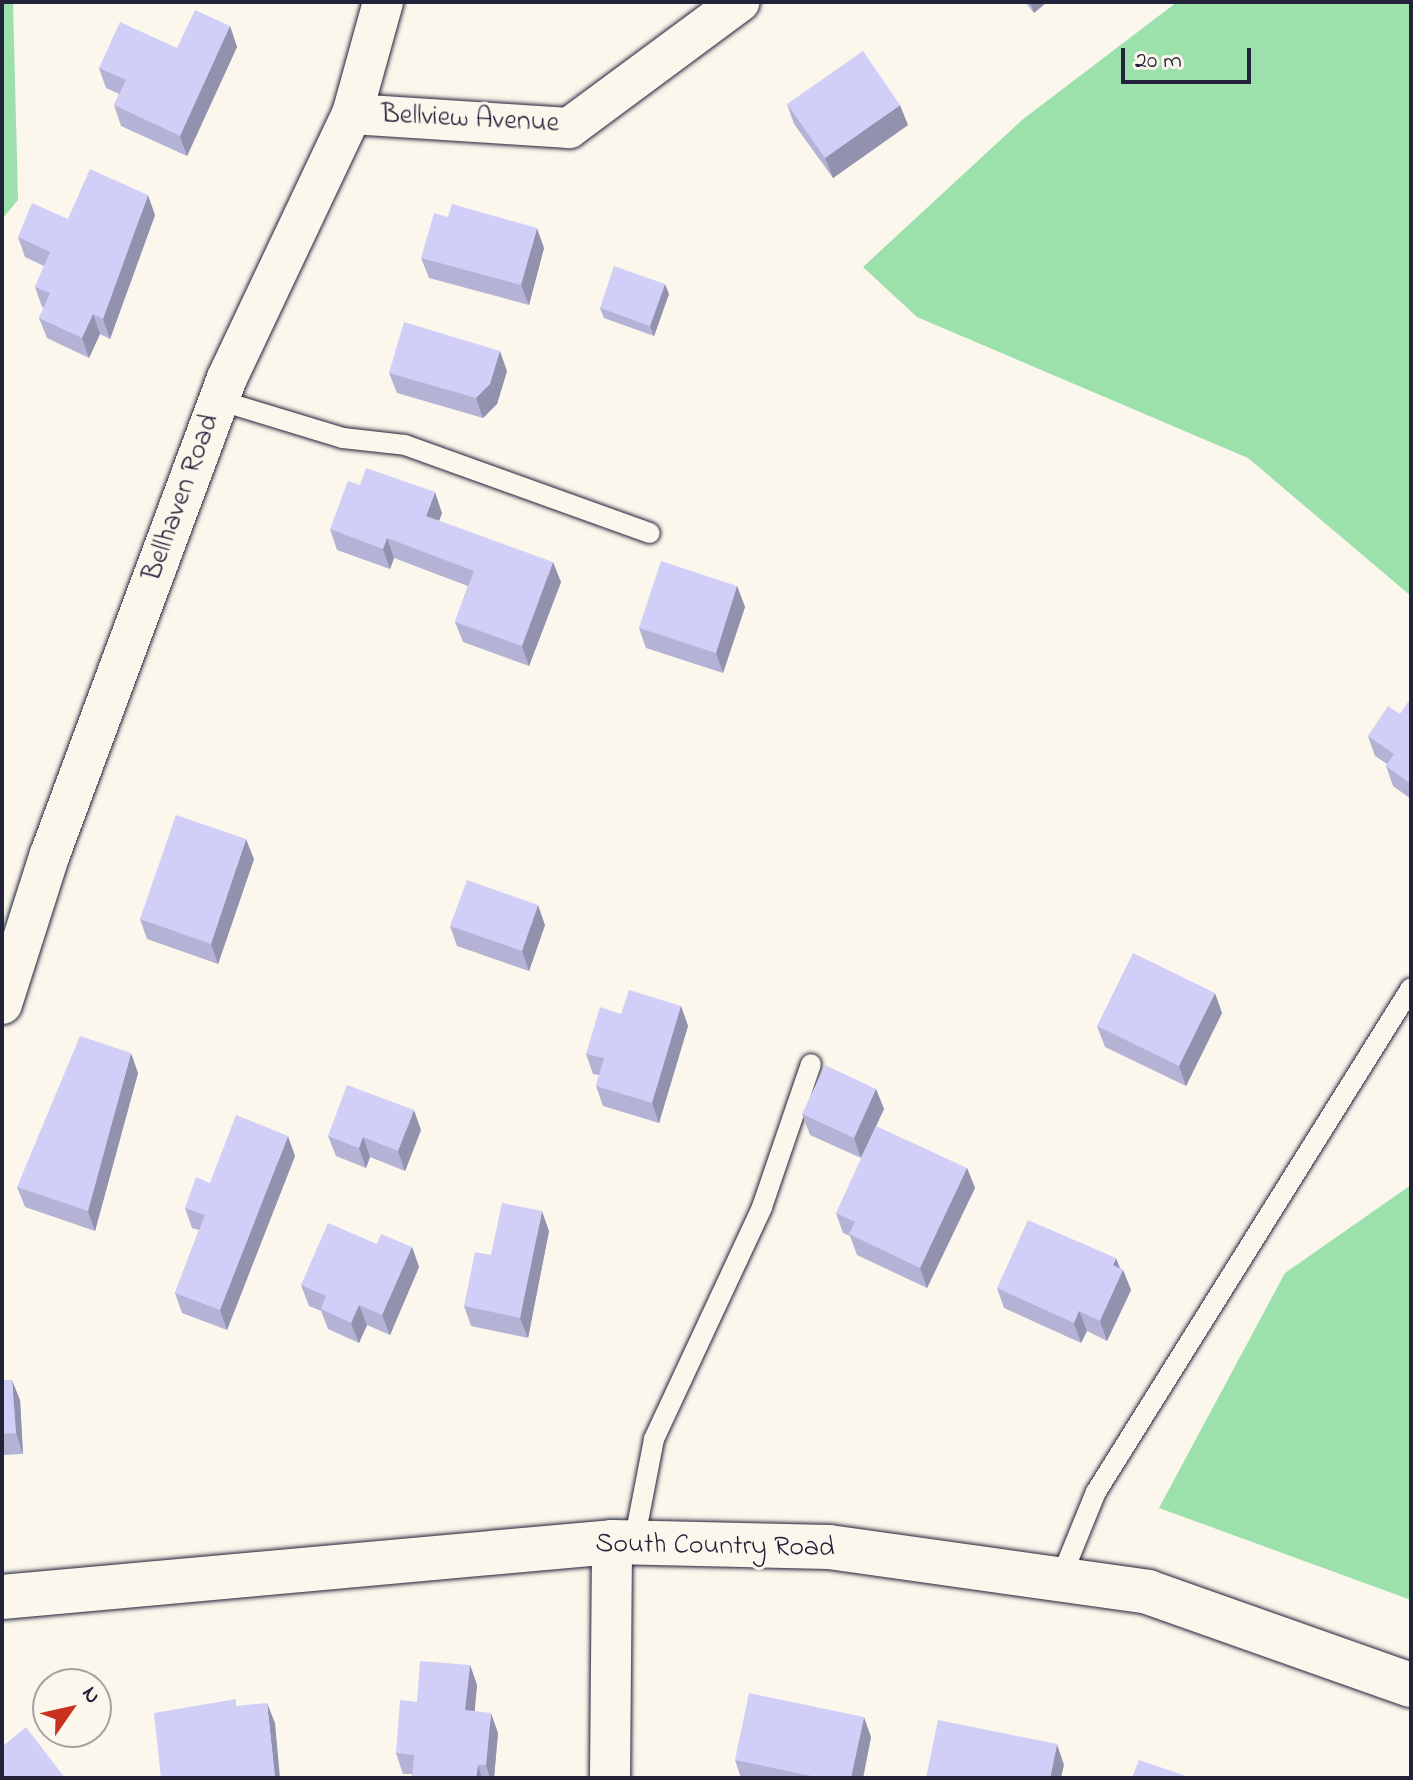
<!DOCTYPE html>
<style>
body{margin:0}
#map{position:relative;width:1413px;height:1780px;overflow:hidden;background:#fbf7ec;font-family:"Indie Flower",sans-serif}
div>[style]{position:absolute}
.green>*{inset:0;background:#9ce0ac}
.roads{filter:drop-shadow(0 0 2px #22223b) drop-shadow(0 0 2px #22223b)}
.lane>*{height:20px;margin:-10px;padding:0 10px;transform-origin:10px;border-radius:10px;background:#fbf7ec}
.street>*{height:40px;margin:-20px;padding:0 20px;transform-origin:20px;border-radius:20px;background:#fbf7ec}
.secondary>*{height:44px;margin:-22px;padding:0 22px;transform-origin:22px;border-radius:22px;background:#fbf7ec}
.wall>*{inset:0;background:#b4b2d5}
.shaded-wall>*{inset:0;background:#9291ae}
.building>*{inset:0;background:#d1cff8}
span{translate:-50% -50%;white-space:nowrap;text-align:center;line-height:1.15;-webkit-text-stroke:6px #fbf7ec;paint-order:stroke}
.street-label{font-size:28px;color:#22223b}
.frame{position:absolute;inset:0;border:4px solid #22223b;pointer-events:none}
.north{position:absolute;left:32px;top:1668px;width:80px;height:80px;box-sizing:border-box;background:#fbf7ec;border:2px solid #a4a2a5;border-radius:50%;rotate:56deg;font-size:22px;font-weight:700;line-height:32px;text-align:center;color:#22223b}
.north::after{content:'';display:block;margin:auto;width:28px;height:36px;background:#c8321e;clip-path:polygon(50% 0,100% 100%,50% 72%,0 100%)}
.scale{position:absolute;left:1121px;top:48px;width:130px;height:36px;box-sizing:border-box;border:4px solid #22223b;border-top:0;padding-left:10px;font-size:24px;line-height:28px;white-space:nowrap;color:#22223b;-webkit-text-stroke:6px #fbf7ec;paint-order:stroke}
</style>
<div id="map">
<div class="green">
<i style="clip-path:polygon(2px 2px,13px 2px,18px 200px,2px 219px)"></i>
<i style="clip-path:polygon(1177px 2px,1411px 2px,1411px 596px,1248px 458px,917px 317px,863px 267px,1022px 120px)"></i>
<i style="clip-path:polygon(1411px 1185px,1411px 1600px,1159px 1508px,1285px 1273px)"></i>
</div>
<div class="roads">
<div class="lane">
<i style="left:218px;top:400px;width:131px;rotate:16.9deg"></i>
<i style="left:343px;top:438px;width:62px;rotate:6.4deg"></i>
<i style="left:405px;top:445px;width:260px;rotate:19.8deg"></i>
<i style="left:634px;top:1542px;width:105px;rotate:-79deg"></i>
<i style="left:654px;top:1439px;width:256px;rotate:-65deg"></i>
<i style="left:762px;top:1207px;width:151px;rotate:-71.1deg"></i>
<i style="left:1060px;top:1580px;width:95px;rotate:-67.8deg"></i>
<i style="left:1096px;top:1492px;width:594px;rotate:-57.99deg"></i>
</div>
<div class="street">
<i style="left:352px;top:114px;width:217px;rotate:3.7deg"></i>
<i style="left:569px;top:128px;width:212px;rotate:-36.5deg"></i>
<i style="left:2px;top:1004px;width:157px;rotate:-72.3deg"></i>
<i style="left:50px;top:854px;width:508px;rotate:-69.6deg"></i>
<i style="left:227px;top:378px;width:292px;rotate:-64.7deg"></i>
<i style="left:352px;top:114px;width:116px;rotate:-74.5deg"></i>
<i style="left:610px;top:1778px;width:236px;rotate:-89.5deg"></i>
</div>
<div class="secondary">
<i style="left:2px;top:1597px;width:612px;rotate:-5.15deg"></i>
<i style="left:612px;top:1542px;width:217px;rotate:1.3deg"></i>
<i style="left:829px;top:1547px;width:322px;rotate:8deg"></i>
<i style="left:1148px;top:1592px;width:279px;rotate:19.5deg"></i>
</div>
</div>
<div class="wall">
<i style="clip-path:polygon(1025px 2px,1047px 2px,1034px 13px)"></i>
<i style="clip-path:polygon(230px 26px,237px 47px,187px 156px,121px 126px,114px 105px,119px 94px,106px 88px,99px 68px,177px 48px)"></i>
<i style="clip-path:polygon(787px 104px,908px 125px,833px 178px,794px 124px)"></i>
<i style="clip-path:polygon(155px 215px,110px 339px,100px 334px,89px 358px,47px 338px,39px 318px,44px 308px,42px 307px,35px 287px,44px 266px,25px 257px,18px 237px,68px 219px)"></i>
<i style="clip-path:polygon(544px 248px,529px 305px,429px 278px,421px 258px)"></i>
<i style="clip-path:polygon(669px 294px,654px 336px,604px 318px,600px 308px)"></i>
<i style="clip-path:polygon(507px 371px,497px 404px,483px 418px,397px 393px,389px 373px)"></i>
<i style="clip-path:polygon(442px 513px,439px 521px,561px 582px,529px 666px,463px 642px,455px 622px,468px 586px,394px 558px,390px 569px,337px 550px,330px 529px)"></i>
<i style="clip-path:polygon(737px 586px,745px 607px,723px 673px,646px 648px,639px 628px)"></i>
<i style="clip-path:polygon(1411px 704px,1411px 799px,1393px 786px,1386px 766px,1387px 764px,1375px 756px,1368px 736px,1400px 714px)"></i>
<i style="clip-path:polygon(254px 859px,218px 964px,147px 939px,140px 919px)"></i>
<i style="clip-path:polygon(545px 925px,529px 971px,457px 946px,450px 926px)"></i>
<i style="clip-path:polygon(681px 1006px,688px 1026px,659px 1123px,603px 1106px,596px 1086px,599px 1075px,593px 1074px,586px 1054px,621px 1014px)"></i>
<i style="clip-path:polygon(1222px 1013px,1186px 1086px,1105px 1047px,1097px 1026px)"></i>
<i style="clip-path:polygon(138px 1073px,95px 1231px,25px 1207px,17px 1187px)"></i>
<i style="clip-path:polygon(876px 1089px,884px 1109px,861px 1158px,810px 1135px,802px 1114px)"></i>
<i style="clip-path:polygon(421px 1130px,405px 1171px,370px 1157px,366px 1168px,336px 1156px,328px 1136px)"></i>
<i style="clip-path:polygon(295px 1156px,227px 1330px,182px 1313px,175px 1293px,199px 1230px,192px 1228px,185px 1208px,210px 1183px)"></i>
<i style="clip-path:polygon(967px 1168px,975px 1188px,927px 1288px,857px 1255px,850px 1236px,843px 1233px,836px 1213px)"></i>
<i style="clip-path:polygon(549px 1231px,528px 1338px,471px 1326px,464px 1306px,491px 1255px)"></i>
<i style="clip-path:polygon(377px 1244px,412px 1247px,419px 1267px,390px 1335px,367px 1325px,359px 1343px,328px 1329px,321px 1311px,309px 1306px,301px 1285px)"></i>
<i style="clip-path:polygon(1120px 1268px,1123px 1270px,1131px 1290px,1107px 1341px,1087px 1331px,1081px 1343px,1004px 1308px,997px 1288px)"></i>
<i style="clip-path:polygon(2px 1380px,20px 1400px,23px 1454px,2px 1455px)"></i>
<i style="clip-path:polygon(470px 1665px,477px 1685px,474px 1711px,498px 1733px,494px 1778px,412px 1778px,412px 1774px,403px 1774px,396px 1753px,417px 1702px)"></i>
<i style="clip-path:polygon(871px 1737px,863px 1778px,741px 1778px,735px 1760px)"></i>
</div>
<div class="shaded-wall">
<i style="clip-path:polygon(1030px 2px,1047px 2px,1034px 13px)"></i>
<i style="clip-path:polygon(230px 26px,237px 47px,187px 156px,180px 136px)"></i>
<i style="clip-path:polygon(900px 105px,908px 125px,833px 178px,825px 158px)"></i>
<i style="clip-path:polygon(148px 195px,155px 215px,110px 339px,103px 319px)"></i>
<i style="clip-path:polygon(537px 228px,544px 248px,529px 305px,521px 285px)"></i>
<i style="clip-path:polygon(665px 284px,669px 294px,654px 336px,650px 326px)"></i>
<i style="clip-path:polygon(93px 314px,100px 334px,89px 358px,82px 338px)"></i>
<i style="clip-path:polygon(500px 351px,507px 371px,497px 404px,483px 418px,476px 398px)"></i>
<i style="clip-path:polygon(435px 492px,442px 513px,433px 536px,426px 516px)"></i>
<i style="clip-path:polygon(387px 538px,394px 558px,390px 569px,383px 549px)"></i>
<i style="clip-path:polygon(553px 562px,561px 582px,529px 666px,522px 646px)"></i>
<i style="clip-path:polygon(737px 586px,745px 607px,723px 673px,716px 653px)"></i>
<i style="clip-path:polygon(246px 839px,254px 859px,218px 964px,211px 944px)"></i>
<i style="clip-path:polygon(538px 905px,545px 925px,529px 971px,522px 951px)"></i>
<i style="clip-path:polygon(1215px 993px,1222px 1013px,1186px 1086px,1179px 1066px)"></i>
<i style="clip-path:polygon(681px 1006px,688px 1026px,659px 1123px,652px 1103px)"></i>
<i style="clip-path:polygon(131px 1053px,138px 1073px,95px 1231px,88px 1211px)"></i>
<i style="clip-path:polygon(876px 1089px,884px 1109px,861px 1158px,854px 1138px)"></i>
<i style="clip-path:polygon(414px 1110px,421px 1130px,405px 1171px,398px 1151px)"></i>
<i style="clip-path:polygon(288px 1136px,295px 1156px,227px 1330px,220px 1310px)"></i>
<i style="clip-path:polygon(363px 1137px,370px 1157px,366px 1168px,359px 1148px)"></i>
<i style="clip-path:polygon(967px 1168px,975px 1188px,927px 1288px,920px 1268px)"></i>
<i style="clip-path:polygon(542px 1211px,549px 1231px,528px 1338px,520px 1318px)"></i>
<i style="clip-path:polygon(412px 1247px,419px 1267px,390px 1335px,382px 1315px)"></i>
<i style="clip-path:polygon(1116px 1258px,1122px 1273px,1123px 1270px,1131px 1290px,1107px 1341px,1100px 1321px,1113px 1265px)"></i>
<i style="clip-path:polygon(359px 1305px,367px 1325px,359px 1343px,351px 1323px)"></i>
<i style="clip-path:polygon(1079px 1311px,1087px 1331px,1081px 1343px,1074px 1323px)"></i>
<i style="clip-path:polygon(12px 1380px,20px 1400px,23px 1454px,16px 1433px)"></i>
<i style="clip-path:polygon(470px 1665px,477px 1685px,473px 1731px,465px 1710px)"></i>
<i style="clip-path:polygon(267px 1703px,275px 1723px,280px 1778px,275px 1778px)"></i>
<i style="clip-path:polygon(491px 1713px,498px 1733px,494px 1778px,490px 1778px,486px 1765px)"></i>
<i style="clip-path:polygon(864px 1717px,871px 1737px,863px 1778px,851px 1778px)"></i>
<i style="clip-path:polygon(1057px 1744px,1064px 1765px,1061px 1778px,1050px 1778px)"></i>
<i style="clip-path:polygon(478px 1765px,482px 1778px,476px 1778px)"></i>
</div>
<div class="building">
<i style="clip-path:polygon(195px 10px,230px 26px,180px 136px,114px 105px,126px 80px,99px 68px,120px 22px,177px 48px)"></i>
<i style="clip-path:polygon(863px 51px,900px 105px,825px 158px,787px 104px)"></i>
<i style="clip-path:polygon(90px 169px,148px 195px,103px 319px,93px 314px,82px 338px,39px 318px,50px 293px,35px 287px,50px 252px,18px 237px,32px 203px,68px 219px)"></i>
<i style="clip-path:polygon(452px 204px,537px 228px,521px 285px,421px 258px,434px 213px,448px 217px)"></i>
<i style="clip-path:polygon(614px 266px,665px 284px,650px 326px,600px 308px)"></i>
<i style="clip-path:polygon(404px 322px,500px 351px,490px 384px,476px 398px,389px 373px)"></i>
<i style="clip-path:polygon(366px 468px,435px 492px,426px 516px,553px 562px,522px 646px,455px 622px,474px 571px,387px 538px,383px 549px,330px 529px,348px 481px,360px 485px)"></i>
<i style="clip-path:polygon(661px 561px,737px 586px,716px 653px,639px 628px)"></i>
<i style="clip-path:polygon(1408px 702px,1411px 704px,1411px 784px,1386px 766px,1394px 754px,1368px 736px,1388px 706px,1400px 714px)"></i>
<i style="clip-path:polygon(176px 815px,246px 839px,211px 944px,140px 919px)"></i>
<i style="clip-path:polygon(467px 880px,538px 905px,522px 951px,450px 926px)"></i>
<i style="clip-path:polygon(1133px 953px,1215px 993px,1179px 1066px,1097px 1026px)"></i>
<i style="clip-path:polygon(629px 990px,681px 1006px,652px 1103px,596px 1086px,604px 1058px,586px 1054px,600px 1007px,621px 1014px)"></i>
<i style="clip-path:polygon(80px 1036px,131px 1053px,88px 1211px,17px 1187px)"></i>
<i style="clip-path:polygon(825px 1065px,876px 1089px,854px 1138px,802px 1114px)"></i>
<i style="clip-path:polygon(347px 1085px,414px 1110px,398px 1151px,363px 1137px,359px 1148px,328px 1136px)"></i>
<i style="clip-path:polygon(236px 1115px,288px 1136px,220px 1310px,175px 1293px,205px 1215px,185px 1208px,196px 1177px,210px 1183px)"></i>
<i style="clip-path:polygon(876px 1126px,967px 1168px,920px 1268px,849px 1234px,855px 1222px,836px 1213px)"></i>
<i style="clip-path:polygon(502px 1203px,542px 1211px,520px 1318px,464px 1306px,475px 1252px,491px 1255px)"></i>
<i style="clip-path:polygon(1028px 1220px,1116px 1258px,1113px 1265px,1123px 1270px,1100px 1321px,1079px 1311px,1074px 1323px,997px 1288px)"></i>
<i style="clip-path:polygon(328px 1223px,377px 1244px,381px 1234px,412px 1247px,382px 1315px,359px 1305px,351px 1323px,321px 1309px,326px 1296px,301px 1285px)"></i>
<i style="clip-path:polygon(2px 1380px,12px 1380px,16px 1433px,2px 1434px)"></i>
<i style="clip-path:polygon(420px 1661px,470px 1665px,465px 1710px,491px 1713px,486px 1765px,478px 1765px,476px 1778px,412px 1778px,414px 1755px,396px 1753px,400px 1700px,417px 1702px)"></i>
<i style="clip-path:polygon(749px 1693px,864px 1717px,851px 1778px,821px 1778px,735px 1760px)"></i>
<i style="clip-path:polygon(236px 1699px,236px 1706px,267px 1703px,275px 1778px,161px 1778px,154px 1713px)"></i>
<i style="clip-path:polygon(938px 1720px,1057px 1744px,1050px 1778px,926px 1778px)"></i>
<i style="clip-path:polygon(26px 1727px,65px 1778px,2px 1778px,2px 1747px)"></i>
<i style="clip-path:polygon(1139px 1760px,1192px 1778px,1132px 1778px)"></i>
</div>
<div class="street-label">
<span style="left:470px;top:120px;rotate:3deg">Bellview Avenue</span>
<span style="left:182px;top:498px;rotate:-70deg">Bellhaven Road</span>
<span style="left:715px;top:1547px;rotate:1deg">South Country Road</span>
</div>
<div class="frame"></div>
<div class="north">N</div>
<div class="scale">20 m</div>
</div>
